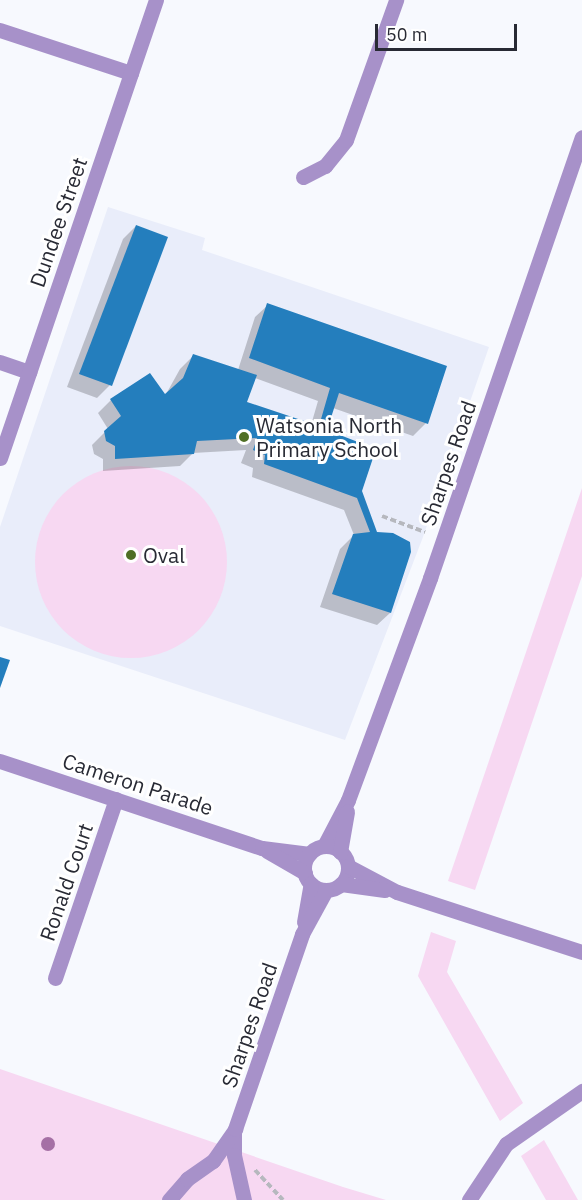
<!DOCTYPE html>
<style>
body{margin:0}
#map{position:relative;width:582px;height:1200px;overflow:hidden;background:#f7f9fe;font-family:"IBM Plex Sans",sans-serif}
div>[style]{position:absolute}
.built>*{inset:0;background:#e9edfa}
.green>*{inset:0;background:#f7d8f2}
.round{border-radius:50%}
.shadow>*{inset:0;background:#0003}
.building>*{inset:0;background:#247ebd}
.path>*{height:4px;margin-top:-2px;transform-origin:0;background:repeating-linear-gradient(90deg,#b6b8be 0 6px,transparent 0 9px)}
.minor>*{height:15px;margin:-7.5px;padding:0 7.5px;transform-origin:7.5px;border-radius:7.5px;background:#a791c9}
.minor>.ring{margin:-7.5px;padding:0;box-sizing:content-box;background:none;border:15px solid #a791c9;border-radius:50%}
.trees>*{width:14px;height:14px;margin:-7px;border-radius:50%;background:#a570a5}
.dots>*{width:16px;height:16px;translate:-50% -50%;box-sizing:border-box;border:3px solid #fff;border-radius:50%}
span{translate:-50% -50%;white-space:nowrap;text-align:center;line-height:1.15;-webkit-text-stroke:6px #fff;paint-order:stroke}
.street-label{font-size:21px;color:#282a34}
.poi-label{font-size:21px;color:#282a34}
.left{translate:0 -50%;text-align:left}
.scale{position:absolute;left:375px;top:24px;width:142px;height:27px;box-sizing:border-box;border:3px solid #282a34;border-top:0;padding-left:8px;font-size:18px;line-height:21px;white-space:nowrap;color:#282a34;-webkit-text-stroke:4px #fff;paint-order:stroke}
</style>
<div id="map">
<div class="built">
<i style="clip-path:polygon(108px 207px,205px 238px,202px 250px,489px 347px,423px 537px,345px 740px,0 626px,0 527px)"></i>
</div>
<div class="green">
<i class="round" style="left:35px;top:466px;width:192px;height:192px"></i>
<i style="clip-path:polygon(582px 488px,582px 576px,475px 890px,448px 881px)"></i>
<i style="clip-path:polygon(431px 932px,456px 941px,447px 972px,523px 1103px,500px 1121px,418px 976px)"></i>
<i style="clip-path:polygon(0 1069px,343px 1187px,386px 1200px,0 1200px)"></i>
<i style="clip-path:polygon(544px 1140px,578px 1200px,546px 1200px,521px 1156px)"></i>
</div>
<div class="shadow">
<i style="clip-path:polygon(136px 226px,110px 385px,97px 398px,67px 387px,123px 239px)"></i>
<i style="clip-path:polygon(evenodd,268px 305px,426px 423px,413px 436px,333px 408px,325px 431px,361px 491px,390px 613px,377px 625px,320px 607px,340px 549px,354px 535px,344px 510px,252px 477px,253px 468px,241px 463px,246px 450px,193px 453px,180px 466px,103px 471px,103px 459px,94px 454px,92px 445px,108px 429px,98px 413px,111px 400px,165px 396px,180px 369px,193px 356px,238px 370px,255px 317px,268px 305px,255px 378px,318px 401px,311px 425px,245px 403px,255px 378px)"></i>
</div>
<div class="building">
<i style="clip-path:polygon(136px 225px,168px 237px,112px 386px,79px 374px)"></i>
<i style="clip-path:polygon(267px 303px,447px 366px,428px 424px,339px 393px,327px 430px,376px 449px,362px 491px,377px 532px,393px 533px,410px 542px,411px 552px,391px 613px,332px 594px,353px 534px,370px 532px,357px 498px,264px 464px,265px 455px,253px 450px,257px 438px,197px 441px,194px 454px,115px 459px,115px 446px,106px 441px,104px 431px,121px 416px,110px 399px,150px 373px,165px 394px,183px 378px,193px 354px,257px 375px,247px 402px,319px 426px,330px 388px,249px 358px)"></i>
<i style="clip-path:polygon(0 657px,10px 660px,0 688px)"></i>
</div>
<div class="path">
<i style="left:382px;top:516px;width:46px;rotate:20.4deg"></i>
<i style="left:255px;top:1170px;width:41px;rotate:47deg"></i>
</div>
<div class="minor">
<i style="left:0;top:30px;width:138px;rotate:18.2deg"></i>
<i style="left:303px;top:177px;width:25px;rotate:-27deg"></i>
<i style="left:325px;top:166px;width:33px;rotate:-51deg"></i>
<i style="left:346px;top:140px;width:149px;rotate:-70.3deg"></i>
<i style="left:0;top:362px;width:31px;rotate:19deg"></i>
<i style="left:0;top:458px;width:484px;rotate:-71.2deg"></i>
<i style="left:0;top:761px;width:276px;rotate:18.4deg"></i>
<i style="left:262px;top:848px;width:48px;rotate:7.1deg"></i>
<i style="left:324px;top:846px;width:52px;rotate:-62.4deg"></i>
<i style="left:348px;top:800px;width:237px;rotate:-69.7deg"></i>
<i style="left:430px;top:578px;width:466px;rotate:-71deg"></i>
<i class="ring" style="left:304px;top:846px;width:29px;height:29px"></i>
<i style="left:267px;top:851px;width:44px;rotate:30.1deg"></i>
<i style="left:340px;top:852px;width:41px;rotate:-80.1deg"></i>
<i style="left:348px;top:866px;width:55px;rotate:28deg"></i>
<i style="left:397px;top:892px;width:194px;rotate:18deg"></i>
<i style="left:341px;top:884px;width:44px;rotate:7.8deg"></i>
<i style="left:304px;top:922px;width:39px;rotate:-80deg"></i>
<i style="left:55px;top:978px;width:189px;rotate:-71.2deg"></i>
<i style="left:234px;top:1132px;width:23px;rotate:90deg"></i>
<i style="left:234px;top:1155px;width:46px;rotate:77.5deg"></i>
<i style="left:169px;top:1200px;width:28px;rotate:-49deg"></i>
<i style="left:187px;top:1179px;width:32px;rotate:-35deg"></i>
<i style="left:213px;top:1161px;width:39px;rotate:-55deg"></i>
<i style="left:235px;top:1129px;width:206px;rotate:-71deg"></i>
<i style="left:302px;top:934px;width:50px;rotate:-61.4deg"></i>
<i style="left:469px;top:1200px;width:67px;rotate:-56.5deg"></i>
<i style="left:506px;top:1144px;width:93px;rotate:-34.9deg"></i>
</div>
<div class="trees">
<i style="left:48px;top:1144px"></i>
</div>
<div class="dots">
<i style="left:244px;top:437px;background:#4f6f25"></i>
<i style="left:131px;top:555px;background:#4f6f25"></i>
</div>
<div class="street-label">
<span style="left:58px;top:222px;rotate:-71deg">Dundee Street</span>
<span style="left:448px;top:463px;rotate:-71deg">Sharpes Road</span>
<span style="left:138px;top:784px;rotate:18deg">Cameron Parade</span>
<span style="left:66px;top:882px;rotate:-71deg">Ronald Court</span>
<span style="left:249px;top:1025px;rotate:-71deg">Sharpes Road</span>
</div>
<div class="poi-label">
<span class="left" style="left:256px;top:437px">Watsonia North<br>Primary School</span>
<span class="left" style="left:143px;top:555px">Oval</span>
</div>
<div class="scale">50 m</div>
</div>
